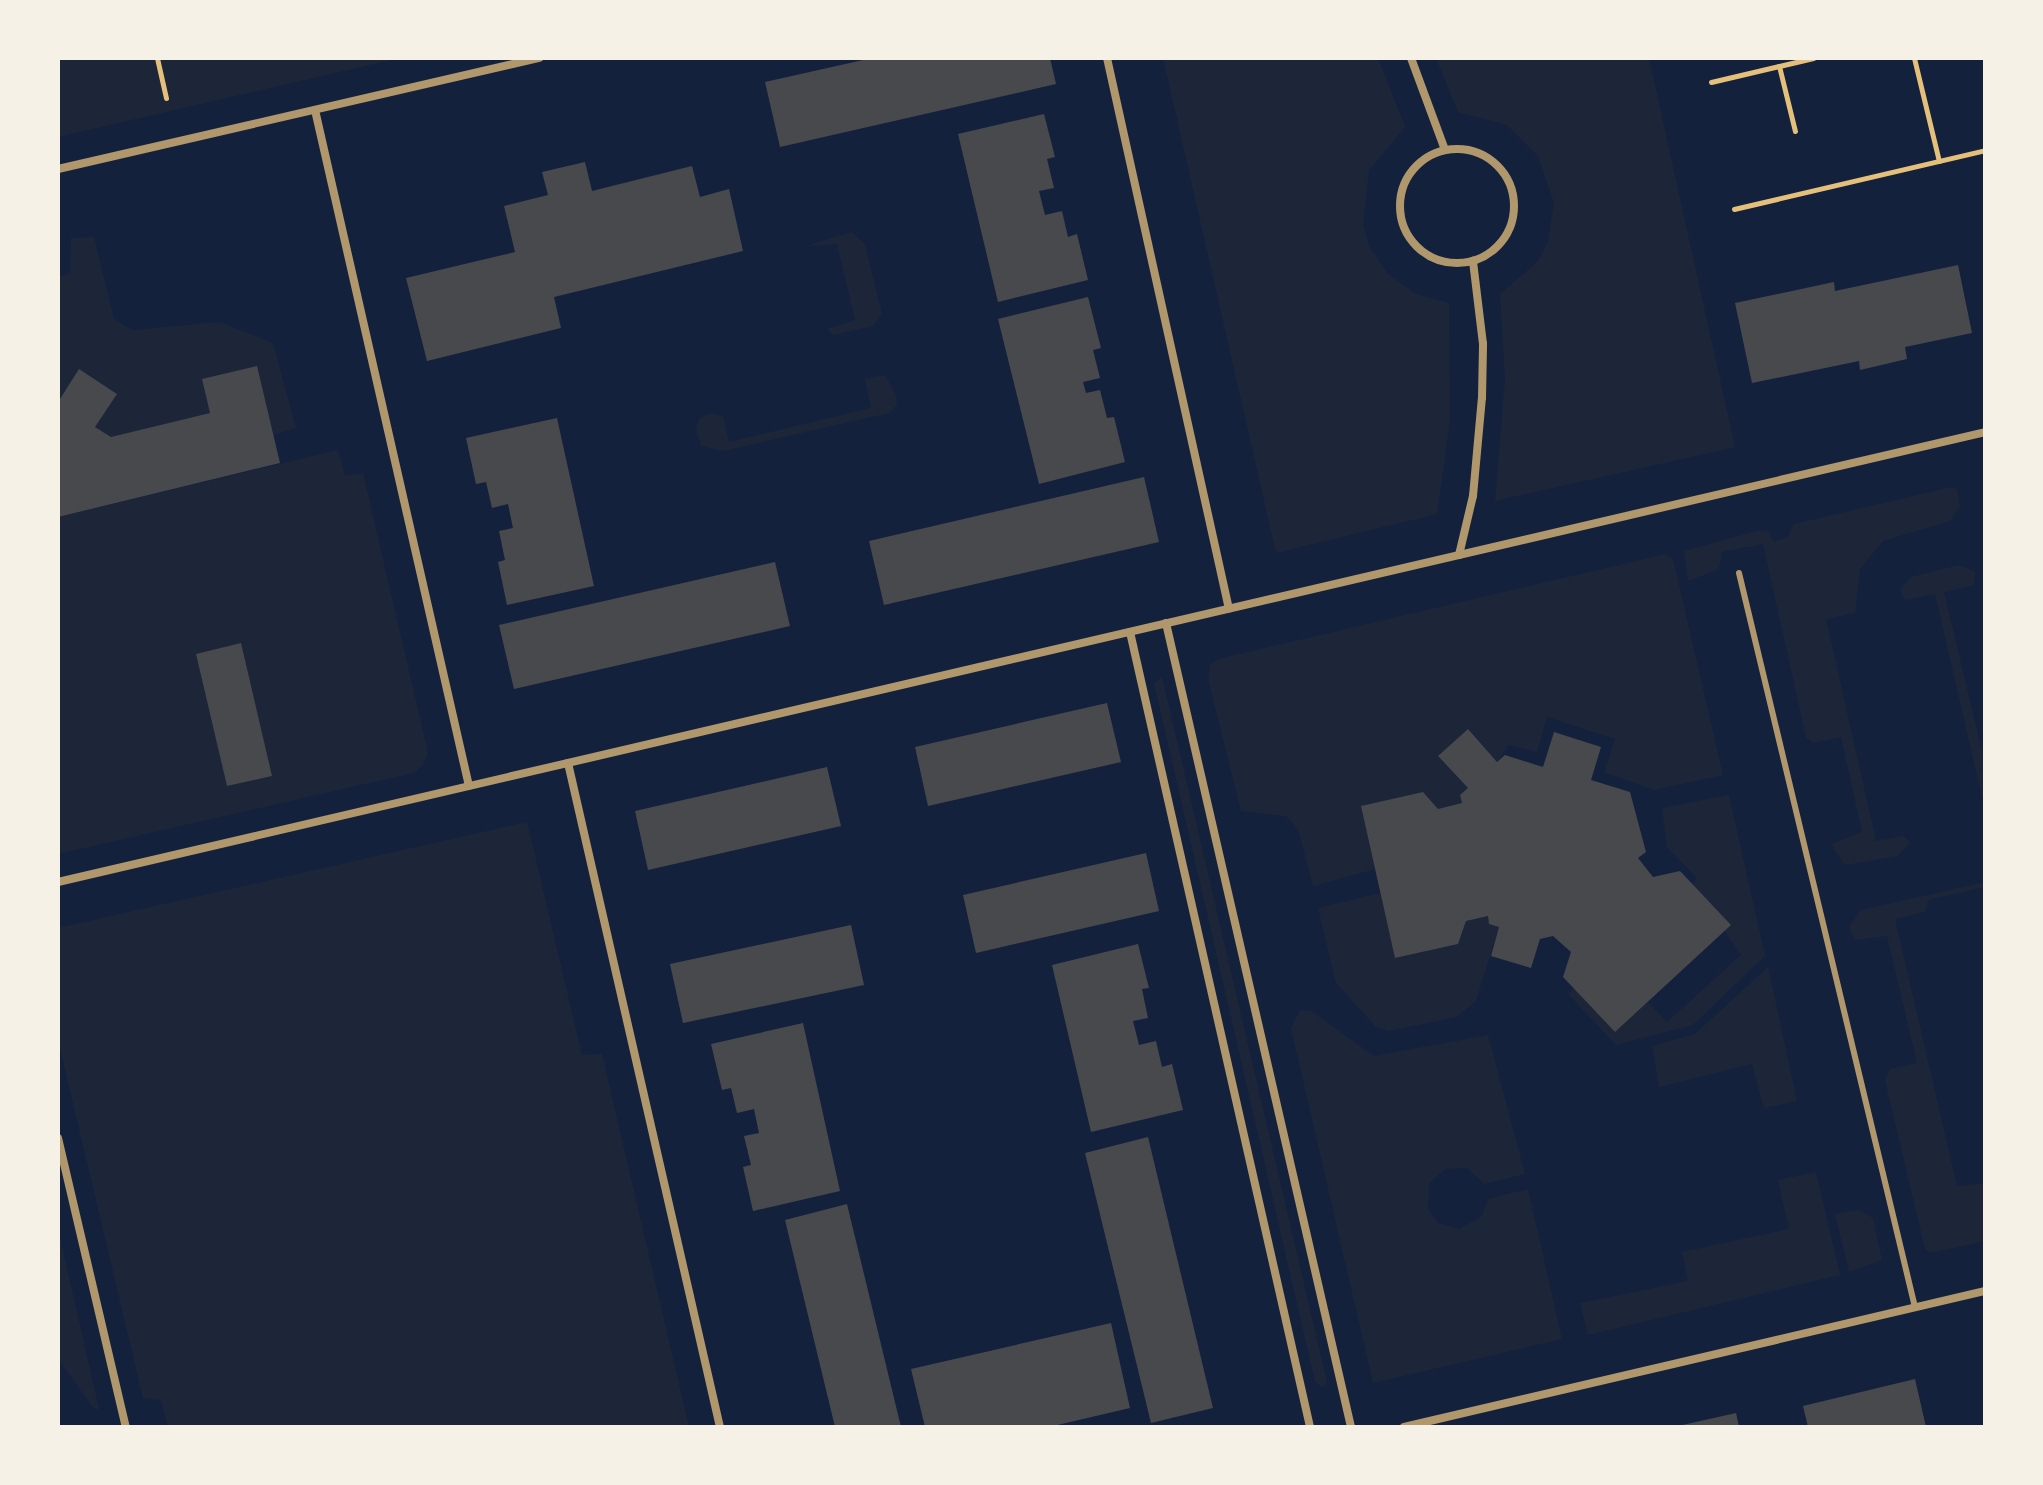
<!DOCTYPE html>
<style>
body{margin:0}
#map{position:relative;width:2043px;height:1485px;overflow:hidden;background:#14213d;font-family:"Golos Text",sans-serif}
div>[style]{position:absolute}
.green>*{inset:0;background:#1d2539}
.building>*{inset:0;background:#48494c}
.path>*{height:5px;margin:-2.5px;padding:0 2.5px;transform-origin:2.5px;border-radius:2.5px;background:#e5c07b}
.service>*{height:6px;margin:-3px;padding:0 3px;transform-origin:3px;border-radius:3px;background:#b1986c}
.minor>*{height:8px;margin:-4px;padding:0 4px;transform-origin:4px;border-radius:4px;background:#b1986c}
.minor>.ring{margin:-4px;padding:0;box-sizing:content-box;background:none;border:8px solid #b1986c;border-radius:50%}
span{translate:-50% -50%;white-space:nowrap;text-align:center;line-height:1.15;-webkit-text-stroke:6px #f6f1e7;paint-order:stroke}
.frame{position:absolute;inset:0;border:60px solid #f6f1e7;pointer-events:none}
</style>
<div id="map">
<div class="green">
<i style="clip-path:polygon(58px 58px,400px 58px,58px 137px)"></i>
<i style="clip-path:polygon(1163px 58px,1378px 58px,1405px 127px,1369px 170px,1363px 224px,1369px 246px,1388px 274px,1416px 294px,1449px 303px,1450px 420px,1437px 514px,1276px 553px)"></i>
<i style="clip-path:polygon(1436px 58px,1649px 58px,1735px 447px,1495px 501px,1505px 379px,1500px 294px,1538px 261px,1548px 241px,1554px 203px,1538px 156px,1507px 125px,1458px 112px)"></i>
<i style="clip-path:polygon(852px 232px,865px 245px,882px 314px,873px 326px,833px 335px,827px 329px,855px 320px,837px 244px,805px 246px)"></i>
<i style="clip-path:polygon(94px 237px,114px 319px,132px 330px,220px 322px,273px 343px,296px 428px,273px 435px,202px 379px,210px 413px,111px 437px,95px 427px,116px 393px,79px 370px,58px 402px,58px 277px,70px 273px,71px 238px)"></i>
<i style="clip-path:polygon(885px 375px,896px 395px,897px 405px,889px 413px,723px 451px,701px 446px,696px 428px,700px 418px,710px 413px,723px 416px,729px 442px,871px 408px,865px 379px)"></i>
<i style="clip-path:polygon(338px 450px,345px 476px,363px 473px,428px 753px,423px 765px,413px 773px,58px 854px,58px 517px)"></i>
<i style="clip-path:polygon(1952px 487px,1957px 489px,1960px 507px,1950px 521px,1883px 541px,1860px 569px,1855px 613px,1826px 619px,1876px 841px,1903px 836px,1910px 842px,1898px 856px,1845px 865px,1831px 844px,1862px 832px,1841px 737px,1813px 743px,1806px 737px,1763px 544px,1722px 552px,1719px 569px,1688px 581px,1684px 551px,1760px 530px,1768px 531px,1773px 541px,1787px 538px,1794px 524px)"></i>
<i style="clip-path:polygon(1666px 554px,1673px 559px,1723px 775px,1654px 790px,1604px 772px,1615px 739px,1547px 717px,1537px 752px,1509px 745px,1497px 762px,1468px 729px,1438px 756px,1468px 788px,1460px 795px,1462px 803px,1438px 809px,1423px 792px,1362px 806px,1375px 869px,1313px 886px,1298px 829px,1286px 816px,1241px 811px,1208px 679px,1210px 665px,1218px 659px)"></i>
<i style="clip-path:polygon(1959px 565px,1975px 572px,1974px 585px,1944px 592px,1985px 764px,1985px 810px,1935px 594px,1905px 600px,1900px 590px,1911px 577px)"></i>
<i style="clip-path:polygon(1162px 677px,1327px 1382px,1323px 1387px,1315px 1382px,1154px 683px)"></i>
<i style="clip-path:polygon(1729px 795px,1765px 956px,1693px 1025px,1616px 1045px,1568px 994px,1574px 988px,1615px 1032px,1648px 1002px,1667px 1022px,1741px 955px,1692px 884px,1697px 878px,1667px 847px,1662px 808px)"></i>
<i style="clip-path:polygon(527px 822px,582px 1055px,602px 1054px,689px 1427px,168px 1427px,161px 1400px,143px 1398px,58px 1040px,58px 928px)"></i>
<i style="clip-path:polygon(1985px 882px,1985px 887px,1928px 900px,1925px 912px,1895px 919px,1957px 1186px,1985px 1183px,1985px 1241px,1931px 1253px,1925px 1249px,1885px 1080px,1890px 1069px,1917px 1063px,1887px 936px,1855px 940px,1849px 927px,1861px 910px)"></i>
<i style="clip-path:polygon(1380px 893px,1396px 958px,1458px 944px,1466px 921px,1488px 916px,1490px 924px,1499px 927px,1476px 1001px,1456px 1017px,1389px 1031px,1376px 1027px,1336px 983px,1318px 908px)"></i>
<i style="clip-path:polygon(1768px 967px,1797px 1101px,1764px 1108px,1752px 1064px,1659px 1087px,1652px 1046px,1695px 1034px)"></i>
<i style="clip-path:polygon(1300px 1010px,1311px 1011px,1374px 1056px,1488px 1035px,1525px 1174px,1484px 1184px,1467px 1168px,1445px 1169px,1429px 1184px,1428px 1209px,1438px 1223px,1460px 1229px,1482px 1216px,1488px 1199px,1528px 1189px,1562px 1339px,1373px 1383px,1291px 1028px)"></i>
<i style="clip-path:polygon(1816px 1172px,1840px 1275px,1588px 1335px,1580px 1303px,1688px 1281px,1682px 1252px,1789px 1229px,1778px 1180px)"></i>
<i style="clip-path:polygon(1859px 1210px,1873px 1218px,1882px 1260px,1849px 1272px,1835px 1214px)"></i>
<i style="clip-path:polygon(58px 1229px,99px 1409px,94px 1409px,58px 1359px)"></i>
</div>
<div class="building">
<i style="clip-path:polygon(872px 58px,1050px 58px,1056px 84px,780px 147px,765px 82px)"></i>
<i style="clip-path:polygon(1044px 114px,1055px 157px,1047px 159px,1054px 188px,1039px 191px,1045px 215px,1062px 211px,1068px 237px,1077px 234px,1088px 280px,998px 302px,958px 134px)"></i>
<i style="clip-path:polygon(585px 162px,592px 191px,692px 166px,700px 197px,729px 189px,743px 251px,554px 297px,561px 328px,427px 361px,406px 278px,515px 252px,504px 206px,548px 195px,542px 172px)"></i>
<i style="clip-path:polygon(1958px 265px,1972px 333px,1905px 347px,1907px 359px,1860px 370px,1859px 361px,1752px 383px,1735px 303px,1834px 282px,1835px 291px)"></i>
<i style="clip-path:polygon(1088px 297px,1101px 348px,1093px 350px,1100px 378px,1083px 382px,1086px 393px,1100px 390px,1107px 418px,1114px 417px,1125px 462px,1039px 484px,998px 319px)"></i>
<i style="clip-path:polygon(257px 366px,280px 463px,58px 517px,58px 402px,79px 369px,117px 394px,95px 427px,111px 437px,210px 413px,202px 379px)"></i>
<i style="clip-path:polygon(557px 418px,594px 586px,507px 605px,498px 562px,505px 560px,499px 531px,513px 528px,508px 504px,492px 508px,486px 482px,476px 484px,466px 438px)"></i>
<i style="clip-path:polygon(1144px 477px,1159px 542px,884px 605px,869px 541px)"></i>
<i style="clip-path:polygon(775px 562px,790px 626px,514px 689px,499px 625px)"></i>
<i style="clip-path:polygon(241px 643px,272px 776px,227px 786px,196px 654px)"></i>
<i style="clip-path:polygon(1107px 703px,1121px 762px,928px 806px,915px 747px)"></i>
<i style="clip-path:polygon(1468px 729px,1497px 762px,1505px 755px,1543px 767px,1554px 732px,1601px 747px,1591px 780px,1630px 792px,1646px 852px,1638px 858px,1653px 877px,1680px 871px,1731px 925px,1615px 1032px,1563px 977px,1571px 952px,1553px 936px,1540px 939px,1531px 968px,1491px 956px,1499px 927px,1489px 924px,1488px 916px,1466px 921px,1458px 944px,1395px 958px,1361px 806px,1423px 792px,1438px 809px,1462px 803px,1460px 795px,1468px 788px,1438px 756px)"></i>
<i style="clip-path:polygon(827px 767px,841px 826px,648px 870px,635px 811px)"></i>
<i style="clip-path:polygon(1146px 853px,1159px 911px,976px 953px,963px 895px)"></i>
<i style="clip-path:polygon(851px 925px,864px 985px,683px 1023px,670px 964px)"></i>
<i style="clip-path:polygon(1138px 944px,1149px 988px,1142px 989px,1148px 1018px,1133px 1021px,1139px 1045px,1156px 1041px,1162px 1067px,1172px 1064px,1183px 1110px,1091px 1132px,1052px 965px)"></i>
<i style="clip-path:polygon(803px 1023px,840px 1191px,753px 1211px,743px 1167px,751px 1165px,744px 1136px,759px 1133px,754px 1109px,737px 1113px,731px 1088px,722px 1090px,711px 1044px)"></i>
<i style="clip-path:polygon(1148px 1137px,1213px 1408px,1151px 1423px,1085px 1153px)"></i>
<i style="clip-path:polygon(847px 1204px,901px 1427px,835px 1427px,785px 1220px)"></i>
<i style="clip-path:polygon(1111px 1323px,1130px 1408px,1049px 1427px,925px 1427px,911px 1369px)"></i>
<i style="clip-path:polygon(1915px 1379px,1926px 1427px,1808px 1427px,1803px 1406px)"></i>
<i style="clip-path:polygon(1736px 1413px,1739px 1427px,1678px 1427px,1678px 1426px)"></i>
</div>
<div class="path">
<i style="left:157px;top:58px;width:41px;rotate:77.3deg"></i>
<i style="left:1914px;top:58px;width:106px;rotate:76.4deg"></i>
<i style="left:1779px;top:66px;width:67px;rotate:76.2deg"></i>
<i style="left:1711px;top:82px;width:105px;rotate:-13.2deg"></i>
<i style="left:1734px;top:209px;width:258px;rotate:-13.2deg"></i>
</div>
<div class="service">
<i style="left:1739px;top:573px;width:755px;rotate:76.52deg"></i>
</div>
<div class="minor">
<i style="left:1107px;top:58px;width:564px;rotate:77.52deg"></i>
<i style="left:1411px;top:58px;width:98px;rotate:69.7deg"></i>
<i style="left:315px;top:110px;width:693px;rotate:77.17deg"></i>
<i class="ring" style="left:1400px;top:149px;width:106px;height:106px"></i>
<i style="left:58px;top:169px;width:494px;rotate:-13deg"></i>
<i style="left:1459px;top:555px;width:61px;rotate:-76.7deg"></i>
<i style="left:1473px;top:496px;width:98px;rotate:-84.8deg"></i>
<i style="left:1482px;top:398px;width:54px;rotate:-88.9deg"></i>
<i style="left:1483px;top:344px;width:84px;rotate:-96.9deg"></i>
<i style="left:1166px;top:623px;width:825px;rotate:77.04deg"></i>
<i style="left:1130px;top:632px;width:815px;rotate:77.24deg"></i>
<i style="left:568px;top:763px;width:681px;rotate:77.11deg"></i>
<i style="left:58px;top:882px;width:1979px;rotate:-13.14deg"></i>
<i style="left:58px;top:1138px;width:297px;rotate:76.8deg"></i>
<i style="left:1404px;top:1427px;width:597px;rotate:-13.17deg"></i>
</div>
<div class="frame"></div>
</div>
